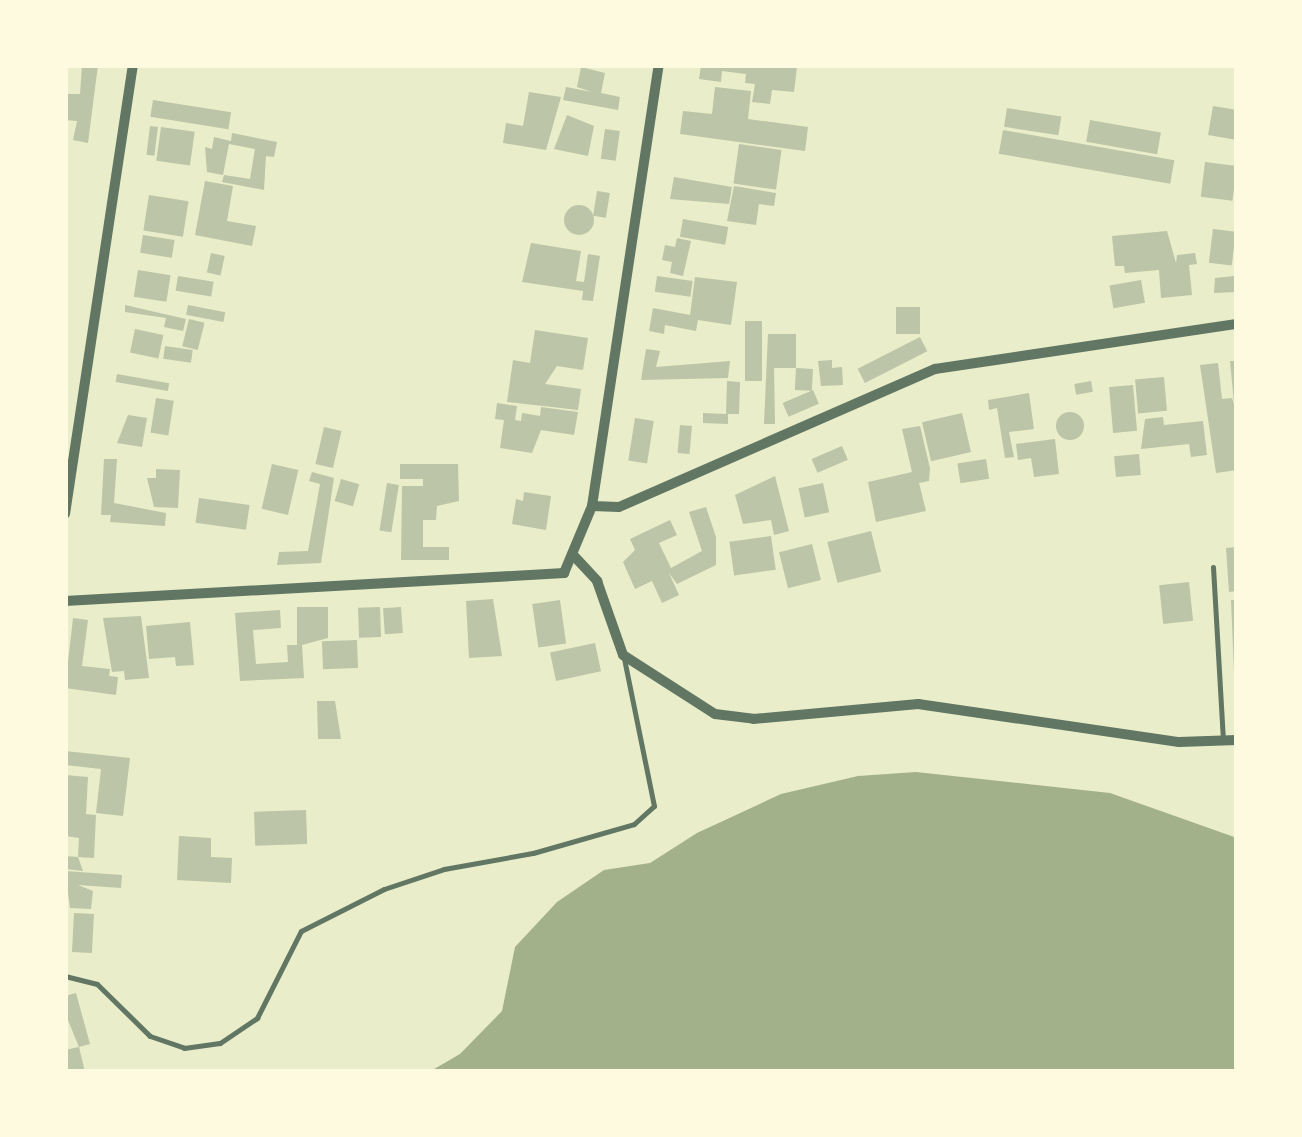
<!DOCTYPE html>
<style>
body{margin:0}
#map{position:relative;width:1302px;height:1137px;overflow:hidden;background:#e9edc9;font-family:"IBM Plex Sans",sans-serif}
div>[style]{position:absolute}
.water>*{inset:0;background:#a3b18a}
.building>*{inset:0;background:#bcc5a7;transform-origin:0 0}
.round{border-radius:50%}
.service>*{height:5px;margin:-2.5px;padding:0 2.5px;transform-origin:2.5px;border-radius:2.5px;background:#617663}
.minor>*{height:10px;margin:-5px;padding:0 5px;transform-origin:5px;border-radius:5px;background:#617663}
span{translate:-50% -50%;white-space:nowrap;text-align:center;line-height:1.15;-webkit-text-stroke:8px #fefae0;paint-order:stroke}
.frame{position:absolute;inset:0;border:68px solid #fefae0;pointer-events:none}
</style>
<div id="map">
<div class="water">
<i style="clip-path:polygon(916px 772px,1110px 793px,1237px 838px,1237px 1072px,429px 1072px,460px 1054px,502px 1011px,515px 947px,557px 902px,604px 870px,650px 863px,697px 833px,781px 794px,858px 776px)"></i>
</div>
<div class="building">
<i style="clip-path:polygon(82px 65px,98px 65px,88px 143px,73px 140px,77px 121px,65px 120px,65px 94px,80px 94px)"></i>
<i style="clip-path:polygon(701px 65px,797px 67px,794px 92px,772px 90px,770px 104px,752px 102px,755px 84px,745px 83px,746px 74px,722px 71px,721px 82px,699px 79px)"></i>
<i style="clip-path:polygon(581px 67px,605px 73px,601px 93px,620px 97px,618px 110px,563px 100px,566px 87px,592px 92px,577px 87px)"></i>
<i style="clip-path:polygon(715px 87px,751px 91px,748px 119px,808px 127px,805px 151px,680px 134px,683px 111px,712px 114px)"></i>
<i style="clip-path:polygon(529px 92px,561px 97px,546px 150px,503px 143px,506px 123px,523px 126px)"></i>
<i style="left:153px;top:100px;width:79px;height:17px;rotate:9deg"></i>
<i style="clip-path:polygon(1213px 106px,1237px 110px,1237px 140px,1208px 135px)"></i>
<i style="left:1007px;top:108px;width:55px;height:19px;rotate:9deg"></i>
<i style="clip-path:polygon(567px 115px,594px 126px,588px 156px,554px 149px)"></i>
<i style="left:1090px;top:120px;width:72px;height:22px;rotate:10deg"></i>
<i style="left:150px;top:126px;width:8px;height:29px;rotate:7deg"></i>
<i style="left:161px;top:127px;width:34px;height:34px;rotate:8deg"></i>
<i style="left:605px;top:129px;width:15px;height:30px;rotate:8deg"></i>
<i style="left:1003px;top:130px;width:174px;height:24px;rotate:10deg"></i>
<i style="clip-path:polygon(232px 133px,277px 142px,274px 157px,266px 156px,264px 190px,222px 182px,224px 175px,250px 179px,255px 149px,229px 144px,223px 175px,207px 172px,205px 147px,212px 149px,214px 137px,231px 141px)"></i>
<i style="left:739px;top:144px;width:43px;height:40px;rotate:8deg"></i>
<i style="left:1205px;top:162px;width:32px;height:35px;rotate:7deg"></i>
<i style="clip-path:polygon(674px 177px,732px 187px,729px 204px,670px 199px)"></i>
<i style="clip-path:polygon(205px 181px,233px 186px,227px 221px,256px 226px,252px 246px,195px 235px)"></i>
<i style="clip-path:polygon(734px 186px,776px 193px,774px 206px,759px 204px,756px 225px,727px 221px)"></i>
<i style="left:597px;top:191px;width:13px;height:25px;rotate:9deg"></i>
<i style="left:149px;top:195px;width:40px;height:36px;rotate:9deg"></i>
<i class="round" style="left:564px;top:205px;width:30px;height:30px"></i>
<i style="left:683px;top:219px;width:46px;height:18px;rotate:10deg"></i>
<i style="left:1213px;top:229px;width:23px;height:34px;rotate:7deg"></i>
<i style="clip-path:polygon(1167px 231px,1176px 263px,1177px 255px,1195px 253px,1197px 264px,1189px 265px,1192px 295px,1161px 298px,1159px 270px,1125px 273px,1124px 266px,1115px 266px,1112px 236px)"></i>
<i style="left:143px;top:235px;width:32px;height:18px;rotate:9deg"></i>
<i style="clip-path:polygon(677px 238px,691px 241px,683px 276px,670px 273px,672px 262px,662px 260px,665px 245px,675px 247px)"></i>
<i style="clip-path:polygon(531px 243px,581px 251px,576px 281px,584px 282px,588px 254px,600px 256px,593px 301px,582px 300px,583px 291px,522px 282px)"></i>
<i style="left:211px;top:253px;width:14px;height:20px;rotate:12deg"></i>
<i style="clip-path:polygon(1237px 268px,1237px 292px,1214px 293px,1215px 278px,1234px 276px)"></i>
<i style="left:138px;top:270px;width:33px;height:27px;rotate:9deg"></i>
<i style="left:178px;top:276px;width:36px;height:15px;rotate:9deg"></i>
<i style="left:657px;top:276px;width:36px;height:16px;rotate:8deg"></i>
<i style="clip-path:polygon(695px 277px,737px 282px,731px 325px,698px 320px,696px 331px,665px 325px,664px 334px,649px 331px,653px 308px,690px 315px)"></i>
<i style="left:1141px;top:280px;width:23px;height:32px;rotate:80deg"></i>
<i style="clip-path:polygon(125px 305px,186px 319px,183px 331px,164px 327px,166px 318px,125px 312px)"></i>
<i style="left:188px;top:305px;width:38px;height:10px;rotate:11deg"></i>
<i style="left:896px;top:307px;width:24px;height:27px"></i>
<i style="left:189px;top:319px;width:16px;height:28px;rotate:14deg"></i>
<i style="left:745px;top:321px;width:17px;height:60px"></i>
<i style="left:135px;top:329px;width:29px;height:24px;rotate:12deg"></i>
<i style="clip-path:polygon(535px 330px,588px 338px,583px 370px,557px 366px,545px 384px,581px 389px,578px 410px,507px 402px,513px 360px,530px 363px)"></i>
<i style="clip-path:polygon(768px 334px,796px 334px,796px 368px,774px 368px,775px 424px,764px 424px)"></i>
<i style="left:920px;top:337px;width:16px;height:70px;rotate:63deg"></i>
<i style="left:165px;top:346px;width:28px;height:13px;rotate:8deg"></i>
<i style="clip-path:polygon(646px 349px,660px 351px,656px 367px,730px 361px,728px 378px,641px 380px)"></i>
<i style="clip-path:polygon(832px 360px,832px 368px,842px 367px,843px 385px,821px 386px,818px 361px)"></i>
<i style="clip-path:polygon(1230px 361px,1237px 361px,1237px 403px,1234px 403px)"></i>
<i style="clip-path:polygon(1218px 363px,1222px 399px,1232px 398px,1237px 413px,1237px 470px,1216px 473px,1200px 365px)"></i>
<i style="left:796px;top:368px;width:17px;height:22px;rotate:3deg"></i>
<i style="left:117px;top:374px;width:53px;height:8px;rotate:10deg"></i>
<i style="left:1164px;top:377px;width:34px;height:29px;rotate:85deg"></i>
<i style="clip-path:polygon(727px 381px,740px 382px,739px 414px,728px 414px,728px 424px,703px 423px,703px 413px,726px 414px)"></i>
<i style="left:1091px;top:381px;width:11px;height:17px;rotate:80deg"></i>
<i style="left:1133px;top:385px;width:46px;height:24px;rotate:85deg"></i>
<i style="left:813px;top:390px;width:15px;height:33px;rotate:67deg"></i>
<i style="clip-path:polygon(1029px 393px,1034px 429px,1009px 432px,1014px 457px,1005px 458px,997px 408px,989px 410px,988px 400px)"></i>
<i style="left:156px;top:398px;width:18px;height:35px;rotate:9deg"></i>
<i style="clip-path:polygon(497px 403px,517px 406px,515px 420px,521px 421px,522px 413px,540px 416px,541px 407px,578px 412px,574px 435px,541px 430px,532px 453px,500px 448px,504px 420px,495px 419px)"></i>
<i class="round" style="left:1056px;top:412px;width:28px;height:28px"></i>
<i style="left:962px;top:413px;width:40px;height:41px;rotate:77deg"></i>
<i style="clip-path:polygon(128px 415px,147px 418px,142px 447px,117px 443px)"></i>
<i style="clip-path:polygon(1163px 417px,1164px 425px,1203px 421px,1207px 455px,1191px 457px,1189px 444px,1141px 449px,1145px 419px)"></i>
<i style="left:635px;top:418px;width:19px;height:43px;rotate:9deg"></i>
<i style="left:680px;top:425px;width:12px;height:28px;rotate:5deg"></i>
<i style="clip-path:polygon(920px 426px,930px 468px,929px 481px,919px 483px,926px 511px,876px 522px,868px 482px,912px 472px,902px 429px)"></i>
<i style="left:324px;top:427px;width:18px;height:38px;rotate:13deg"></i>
<i style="clip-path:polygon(1055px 439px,1059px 474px,1034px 477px,1031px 458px,1018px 460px,1016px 444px)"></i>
<i style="left:842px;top:446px;width:15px;height:33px;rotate:67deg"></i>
<i style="left:1139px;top:454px;width:21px;height:25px;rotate:85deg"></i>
<i style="clip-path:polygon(104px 459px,117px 459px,114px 503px,166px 513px,165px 526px,110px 522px,111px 515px,101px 515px)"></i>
<i style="left:986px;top:459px;width:20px;height:29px;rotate:81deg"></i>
<i style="left:272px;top:464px;width:27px;height:46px;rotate:13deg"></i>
<i style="clip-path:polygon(400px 464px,458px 464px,459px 501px,437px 506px,436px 520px,423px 520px,423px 547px,449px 547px,449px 560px,401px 560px,402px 486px,423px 486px,423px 479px,400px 479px)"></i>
<i style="clip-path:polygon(156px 469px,180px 470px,178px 508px,154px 507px,147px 478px,156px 478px)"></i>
<i style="clip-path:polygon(312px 472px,334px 478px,321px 563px,277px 565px,279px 552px,308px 551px,320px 484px,309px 481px)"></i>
<i style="clip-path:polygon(775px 476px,789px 531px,774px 535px,771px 520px,743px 524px,735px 495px)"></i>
<i style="left:341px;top:479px;width:19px;height:23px;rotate:16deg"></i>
<i style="left:387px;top:483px;width:12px;height:48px;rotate:9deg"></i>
<i style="left:823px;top:483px;width:30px;height:25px;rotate:78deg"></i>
<i style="clip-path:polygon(524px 492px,551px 496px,546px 530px,512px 524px,516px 499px,523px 501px)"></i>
<i style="left:199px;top:498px;width:51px;height:25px;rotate:8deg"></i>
<i style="clip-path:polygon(706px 507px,716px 537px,716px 565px,677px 584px,669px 573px,679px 595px,662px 603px,652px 581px,635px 589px,623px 562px,635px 550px,630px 539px,670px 520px,677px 535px,659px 543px,671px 568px,702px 551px,689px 512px)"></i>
<i style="left:871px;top:531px;width:42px;height:45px;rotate:76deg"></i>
<i style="left:771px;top:536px;width:34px;height:42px;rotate:82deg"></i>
<i style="left:812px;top:544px;width:37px;height:34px;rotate:76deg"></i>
<i style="clip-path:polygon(1237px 547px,1237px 591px,1229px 592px,1226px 548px)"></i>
<i style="left:1189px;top:582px;width:39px;height:30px;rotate:84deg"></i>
<i style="clip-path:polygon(493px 599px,502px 656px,469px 658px,466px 601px)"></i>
<i style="left:560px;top:600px;width:44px;height:28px;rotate:82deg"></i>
<i style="clip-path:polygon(1231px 600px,1237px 600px,1237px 671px,1234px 671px)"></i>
<i style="clip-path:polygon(297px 607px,328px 607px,328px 638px,302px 645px,304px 678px,240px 681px,235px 613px,280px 610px,281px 628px,253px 630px,256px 664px,288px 662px,287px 645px,297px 645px)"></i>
<i style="left:380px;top:607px;width:30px;height:22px;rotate:88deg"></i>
<i style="left:401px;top:607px;width:26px;height:18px;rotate:86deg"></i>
<i style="clip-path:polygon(141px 616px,149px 678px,125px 680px,124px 671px,112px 672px,103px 618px)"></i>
<i style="clip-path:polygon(73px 618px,88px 620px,82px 666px,110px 669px,109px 676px,118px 677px,116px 695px,65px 688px)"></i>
<i style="clip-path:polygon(190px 622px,194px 665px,176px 666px,175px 657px,149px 659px,146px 626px)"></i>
<i style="left:357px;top:640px;width:28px;height:35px;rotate:88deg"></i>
<i style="left:595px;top:643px;width:29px;height:46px;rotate:78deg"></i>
<i style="clip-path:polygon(317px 701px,335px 701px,341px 739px,318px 739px)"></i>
<i style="clip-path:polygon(65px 751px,130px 758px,123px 816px,96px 813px,101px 769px,65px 765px)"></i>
<i style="clip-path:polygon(65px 775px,88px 777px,86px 814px,96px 815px,94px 858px,78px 857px,83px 871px,65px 869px,65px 856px,78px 857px,79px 838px,65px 836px)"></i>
<i style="left:306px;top:810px;width:34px;height:52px;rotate:88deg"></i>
<i style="clip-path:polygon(179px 836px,211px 838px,211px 857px,232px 858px,231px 883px,177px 880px)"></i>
<i style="clip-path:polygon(65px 871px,122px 875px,121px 888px,78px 885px,93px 891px,91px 909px,70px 908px)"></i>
<i style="left:74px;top:913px;width:20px;height:39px;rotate:3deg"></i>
<i style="clip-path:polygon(76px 993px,90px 1044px,79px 1047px,65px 1013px,65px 996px)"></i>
<i style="clip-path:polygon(79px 1047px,85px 1072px,65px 1072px,65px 1050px)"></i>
</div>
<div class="service">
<i style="left:1213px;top:567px;width:172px;rotate:86.7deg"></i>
<i style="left:65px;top:976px;width:33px;rotate:14deg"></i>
<i style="left:97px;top:984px;width:74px;rotate:44.5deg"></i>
<i style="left:150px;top:1036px;width:36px;rotate:19deg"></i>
<i style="left:184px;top:1048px;width:36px;rotate:-8deg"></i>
<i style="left:220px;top:1043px;width:45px;rotate:-34deg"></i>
<i style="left:257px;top:1018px;width:97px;rotate:-63.2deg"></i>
<i style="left:301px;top:931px;width:93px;rotate:-26.8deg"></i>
<i style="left:384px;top:889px;width:63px;rotate:-18.4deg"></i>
<i style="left:444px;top:869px;width:90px;rotate:-10.2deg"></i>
<i style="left:533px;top:853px;width:105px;rotate:-16deg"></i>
<i style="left:634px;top:824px;width:27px;rotate:-42deg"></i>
<i style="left:654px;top:806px;width:151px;rotate:-101.5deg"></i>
</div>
<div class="minor">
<i style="left:592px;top:506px;width:27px;rotate:2deg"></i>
<i style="left:619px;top:507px;width:345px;rotate:-23.6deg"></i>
<i style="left:935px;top:369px;width:305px;rotate:-8.5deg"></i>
<i style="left:65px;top:514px;width:454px;rotate:-81.4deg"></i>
<i style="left:575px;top:557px;width:33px;rotate:47deg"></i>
<i style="left:597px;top:581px;width:78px;rotate:70.6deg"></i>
<i style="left:623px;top:655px;width:109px;rotate:32.7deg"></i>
<i style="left:715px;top:714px;width:38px;rotate:7deg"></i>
<i style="left:753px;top:719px;width:166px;rotate:-5.2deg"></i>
<i style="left:918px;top:704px;width:264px;rotate:8.3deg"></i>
<i style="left:1179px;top:742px;width:58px;rotate:-2deg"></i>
<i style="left:65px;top:601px;width:500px;rotate:-3.2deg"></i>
<i style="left:564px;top:573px;width:73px;rotate:-67.3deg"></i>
<i style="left:592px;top:506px;width:446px;rotate:-81.4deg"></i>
</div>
<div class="frame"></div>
</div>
